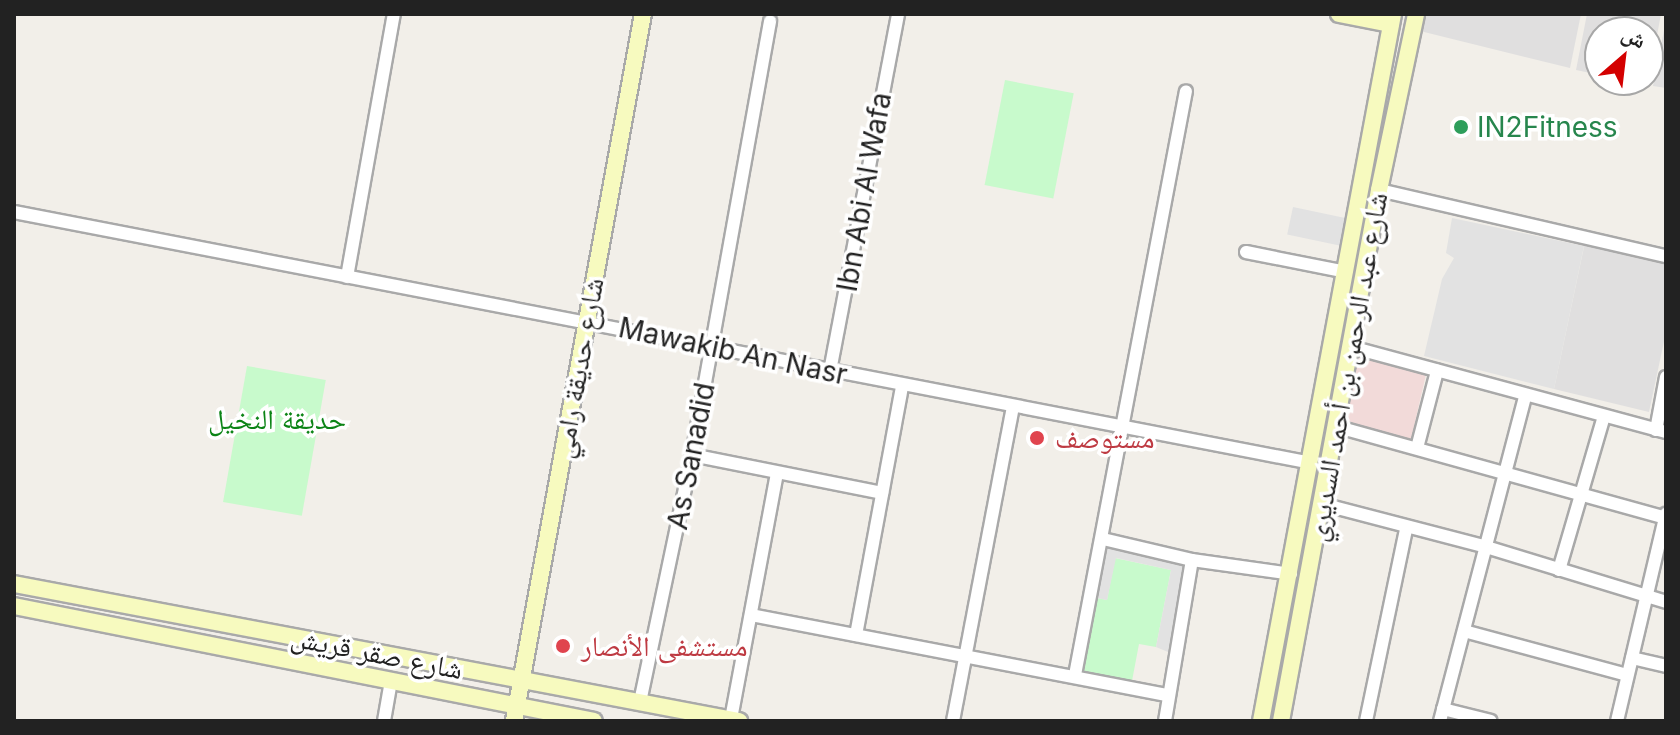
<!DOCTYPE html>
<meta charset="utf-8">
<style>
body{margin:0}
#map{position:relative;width:1680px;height:735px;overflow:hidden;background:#f2efe9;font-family:Inter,"Noto Naskh Arabic",sans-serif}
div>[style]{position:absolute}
.residential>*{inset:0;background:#e0dfdf}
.commercial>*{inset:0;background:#f2dad9;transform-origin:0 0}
.park>*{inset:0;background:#c8facc;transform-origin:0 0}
.parking>*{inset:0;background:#e2e2e2;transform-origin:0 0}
.roads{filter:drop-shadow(2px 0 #a9a9a9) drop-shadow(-2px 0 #a9a9a9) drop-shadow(0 2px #a9a9a9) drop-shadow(0 -2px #a9a9a9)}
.street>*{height:12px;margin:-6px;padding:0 6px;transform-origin:6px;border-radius:6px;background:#fff}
.secondary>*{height:16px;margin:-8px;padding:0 8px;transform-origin:8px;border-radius:8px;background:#f7fabf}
.dots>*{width:22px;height:22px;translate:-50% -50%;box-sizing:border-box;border:4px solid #fff;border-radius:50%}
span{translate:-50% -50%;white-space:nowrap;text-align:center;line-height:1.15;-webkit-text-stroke:7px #fff;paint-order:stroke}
.leisure-label{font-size:28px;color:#27864d}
.left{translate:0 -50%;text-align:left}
.street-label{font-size:28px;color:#222}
.park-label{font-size:28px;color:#0c8416}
.health-label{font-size:28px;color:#be3a42}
.frame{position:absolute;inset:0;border:16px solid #222;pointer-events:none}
.north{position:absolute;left:1584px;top:16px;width:80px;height:80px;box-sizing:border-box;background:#fff;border:2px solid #a7a7a7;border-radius:50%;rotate:28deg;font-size:22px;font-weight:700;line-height:32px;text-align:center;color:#222}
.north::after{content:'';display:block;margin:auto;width:28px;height:36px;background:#d40000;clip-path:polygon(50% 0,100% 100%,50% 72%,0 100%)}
</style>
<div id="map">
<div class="residential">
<i style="clip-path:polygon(1419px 14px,1581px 14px,1570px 68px,1416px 30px)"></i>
<i style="clip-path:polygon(1587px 14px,1661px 14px,1648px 84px,1625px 80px,1648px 80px,1648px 32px,1600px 32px,1600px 75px,1576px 70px)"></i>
<i style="clip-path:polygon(1666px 20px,1666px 88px,1653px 86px)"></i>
<i style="clip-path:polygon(1585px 242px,1666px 260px,1666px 332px,1649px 412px,1554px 389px)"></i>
</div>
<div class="commercial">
<i style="left:1354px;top:353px;width:75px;height:71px;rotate:13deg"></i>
</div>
<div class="park">
<i style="left:1005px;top:80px;width:70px;height:107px;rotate:11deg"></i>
<i style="left:247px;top:366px;width:80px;height:138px;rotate:10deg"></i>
<i style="clip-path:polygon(1115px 558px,1171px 570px,1156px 647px,1139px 644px,1132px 681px,1082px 671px,1097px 598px,1107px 600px)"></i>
</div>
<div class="parking">
<i style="left:1293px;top:207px;width:57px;height:28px;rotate:12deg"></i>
<i style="clip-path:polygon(1452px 218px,1584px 246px,1554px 389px,1424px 356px,1442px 279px,1454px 258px,1446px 253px)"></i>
<i style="clip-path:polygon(1107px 544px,1185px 562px,1168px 652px,1156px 647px,1171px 570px,1116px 558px,1107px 600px,1097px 598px)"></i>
</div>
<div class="roads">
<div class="street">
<i style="left:1379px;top:190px;width:294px;rotate:13deg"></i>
<i style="left:14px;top:212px;width:1321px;rotate:10.95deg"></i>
<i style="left:1246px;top:252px;width:102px;rotate:11.3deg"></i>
<i style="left:347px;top:277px;width:267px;rotate:-79.9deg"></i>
<i style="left:1351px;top:347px;width:326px;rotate:15.1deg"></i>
<i style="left:830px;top:371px;width:363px;rotate:-79.2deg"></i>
<i style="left:1338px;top:427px;width:340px;rotate:15.5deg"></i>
<i style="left:1656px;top:430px;width:54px;rotate:-79.3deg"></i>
<i style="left:1417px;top:448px;width:80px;rotate:-75.4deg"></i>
<i style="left:692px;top:455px;width:194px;rotate:11.3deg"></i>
<i style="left:1322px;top:504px;width:166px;rotate:14.6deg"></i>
<i style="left:1483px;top:546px;width:191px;rotate:17deg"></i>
<i style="left:1103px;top:539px;width:91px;rotate:13.3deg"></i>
<i style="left:1192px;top:560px;width:100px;rotate:8deg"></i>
<i style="left:1559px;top:570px;width:160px;rotate:-73.7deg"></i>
<i style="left:751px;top:615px;width:425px;rotate:10.9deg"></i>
<i style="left:1464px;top:631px;width:169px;rotate:15.1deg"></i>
<i style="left:856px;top:635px;width:253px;rotate:-79.5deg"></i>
<i style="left:1632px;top:658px;width:35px;rotate:13deg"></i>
<i style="left:1075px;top:675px;width:594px;rotate:-79.24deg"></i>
<i style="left:640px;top:702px;width:252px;rotate:-78.1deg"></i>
<i style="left:692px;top:455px;width:441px;rotate:-79.8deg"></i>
<i style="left:1443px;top:709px;width:49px;rotate:14deg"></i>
<i style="left:731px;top:719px;width:250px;rotate:-79.4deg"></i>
<i style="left:384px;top:721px;width:41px;rotate:-80.1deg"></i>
<i style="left:953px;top:721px;width:320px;rotate:-79.2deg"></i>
<i style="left:1165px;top:721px;width:163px;rotate:-80.5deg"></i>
<i style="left:1366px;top:721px;width:196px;rotate:-78.2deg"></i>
<i style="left:1440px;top:721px;width:336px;rotate:-75.3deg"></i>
<i style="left:1617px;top:721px;width:213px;rotate:-76.7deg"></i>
</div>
<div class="secondary">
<i style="left:1339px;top:14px;width:53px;rotate:10.9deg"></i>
<i style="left:14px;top:584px;width:738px;rotate:10.7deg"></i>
<i style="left:14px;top:606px;width:591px;rotate:11.21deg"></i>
<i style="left:514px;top:721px;width:719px;rotate:-79.66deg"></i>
<i style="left:1261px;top:721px;width:719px;rotate:-79.42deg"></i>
<i style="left:1281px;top:721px;width:540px;rotate:-79.54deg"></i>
<i style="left:1379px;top:190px;width:180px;rotate:-78.1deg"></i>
</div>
</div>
<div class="dots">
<i style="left:1461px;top:127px;background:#2e9e5b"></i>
<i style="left:1037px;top:438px;background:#e0444e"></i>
<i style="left:563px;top:646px;background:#e0444e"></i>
</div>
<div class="leisure-label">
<span class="left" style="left:1477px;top:127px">IN2Fitness</span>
</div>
<div class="street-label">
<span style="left:864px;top:192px;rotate:-80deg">Ibn Abi Al Wafa</span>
<span style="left:733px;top:351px;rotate:12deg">Mawakib An Nasr</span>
<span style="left:1347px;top:367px;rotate:-80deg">شارع عبد الرحمن بن أحمد السديري</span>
<span style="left:578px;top:368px;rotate:-80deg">شارع حديقة رامي</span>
<span style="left:691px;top:456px;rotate:-79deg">As Sanadid</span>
<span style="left:377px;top:653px;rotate:11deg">شارع صقر قريش</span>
</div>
<div class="park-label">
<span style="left:277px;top:419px">حديقة النخيل</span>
</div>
<div class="health-label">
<span class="left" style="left:1055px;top:438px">مستوصف</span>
<span class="left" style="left:581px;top:646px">مستشفى الأنصار</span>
</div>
<div class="frame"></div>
<div class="north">ش</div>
</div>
